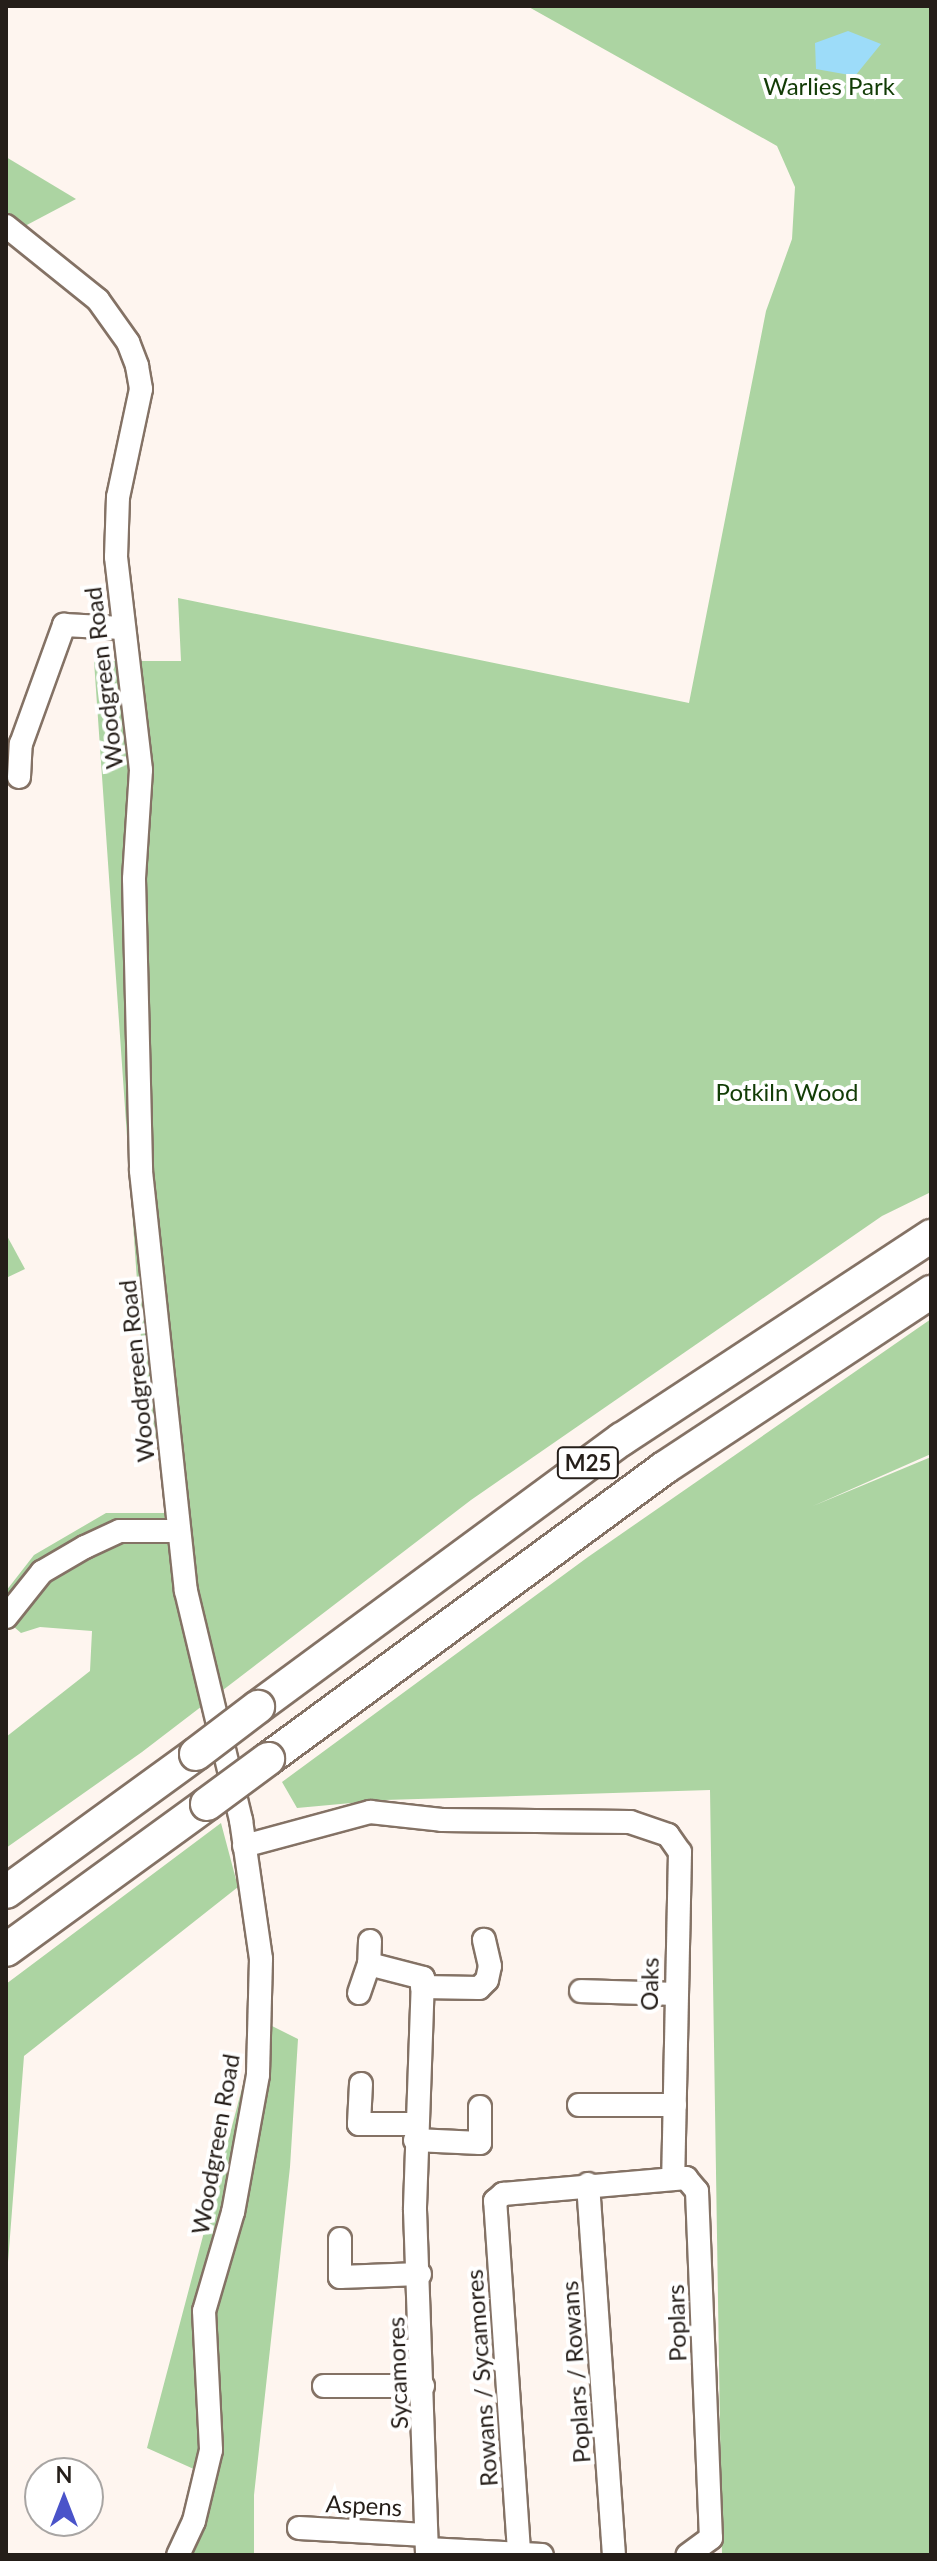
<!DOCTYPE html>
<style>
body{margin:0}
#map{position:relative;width:937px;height:2561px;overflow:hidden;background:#fef5ef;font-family:Lato,sans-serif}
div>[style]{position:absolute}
.green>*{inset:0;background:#acd4a2}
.water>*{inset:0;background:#9ddcf9}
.roads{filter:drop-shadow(2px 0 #847265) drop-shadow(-2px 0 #847265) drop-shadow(0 2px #847265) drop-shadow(0 -2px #847265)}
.minor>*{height:22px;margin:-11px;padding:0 11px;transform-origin:11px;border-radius:11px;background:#fff}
.highway>*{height:32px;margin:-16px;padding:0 16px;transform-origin:16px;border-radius:16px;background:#fff}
.bridges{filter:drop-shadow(2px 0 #847265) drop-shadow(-2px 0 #847265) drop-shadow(0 2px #847265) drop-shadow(0 -2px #847265)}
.highway-bridge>*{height:32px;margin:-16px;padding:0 16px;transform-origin:16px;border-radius:16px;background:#fff}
span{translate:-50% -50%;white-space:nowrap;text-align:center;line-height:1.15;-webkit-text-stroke:8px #fff;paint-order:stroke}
.shield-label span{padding:2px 6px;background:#fff;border:2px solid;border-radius:6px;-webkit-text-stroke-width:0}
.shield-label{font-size:22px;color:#251e19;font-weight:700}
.park-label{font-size:24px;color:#123c06}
.street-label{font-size:24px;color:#251e19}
.frame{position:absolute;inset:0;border:8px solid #251e19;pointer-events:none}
.north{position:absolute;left:24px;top:2457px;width:80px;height:80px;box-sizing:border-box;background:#fff;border:2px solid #a8a5a3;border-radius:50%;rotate:0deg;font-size:22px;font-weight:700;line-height:32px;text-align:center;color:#251e19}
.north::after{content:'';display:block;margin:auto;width:28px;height:36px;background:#4a53c9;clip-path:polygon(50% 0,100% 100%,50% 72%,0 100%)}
</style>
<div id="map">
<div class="green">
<i style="clip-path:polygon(527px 6px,931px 6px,931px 1192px,882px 1216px,471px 1500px,142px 1752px,6px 1848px,6px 1737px,90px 1671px,92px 1631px,40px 1627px,21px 1633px,6px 1620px,6px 1591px,34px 1555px,106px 1513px,168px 1513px,142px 1353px,94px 661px,181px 661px,178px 598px,689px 703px,766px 311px,792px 239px,795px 187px,777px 146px)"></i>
<i style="clip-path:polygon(6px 157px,76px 199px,6px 236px)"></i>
<i style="clip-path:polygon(6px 1234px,25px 1269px,6px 1278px)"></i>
<i style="clip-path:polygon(931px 1319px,931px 1454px,813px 1506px,931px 1457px,931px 2555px,722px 2555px,710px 1790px,384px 1800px,297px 1808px,282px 1782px,588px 1557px)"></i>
<i style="clip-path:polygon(221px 1823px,238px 1887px,24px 2056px,6px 2288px,6px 1984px)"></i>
<i style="clip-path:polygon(260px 2020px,298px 2039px,290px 2167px,254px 2495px,254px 2555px,184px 2555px,216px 2479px,147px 2448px)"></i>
</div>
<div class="water">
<i style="clip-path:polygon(848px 31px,881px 44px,855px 76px,816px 69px,815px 43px)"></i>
</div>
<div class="roads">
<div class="minor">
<i style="left:6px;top:226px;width:118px;rotate:38.8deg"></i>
<i style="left:98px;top:300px;width:52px;rotate:54.5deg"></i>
<i style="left:128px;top:342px;width:26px;rotate:69deg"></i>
<i style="left:137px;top:366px;width:23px;rotate:80deg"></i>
<i style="left:141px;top:389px;width:110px;rotate:102deg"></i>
<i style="left:118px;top:497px;width:60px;rotate:91.9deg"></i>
<i style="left:116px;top:557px;width:214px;rotate:83.3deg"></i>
<i style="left:141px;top:770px;width:109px;rotate:93.7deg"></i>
<i style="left:134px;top:879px;width:292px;rotate:88.6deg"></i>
<i style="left:141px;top:1171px;width:422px;rotate:83.9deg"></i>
<i style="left:186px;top:1591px;width:236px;rotate:76.5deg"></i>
<i style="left:241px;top:1820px;width:140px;rotate:81.8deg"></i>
<i style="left:261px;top:1959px;width:116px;rotate:91.5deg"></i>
<i style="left:258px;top:2075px;width:139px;rotate:100.3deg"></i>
<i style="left:233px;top:2212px;width:103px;rotate:106.3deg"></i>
<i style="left:204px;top:2311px;width:139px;rotate:87.1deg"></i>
<i style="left:211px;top:2450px;width:73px;rotate:103.5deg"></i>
<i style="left:194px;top:2521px;width:38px;rotate:115deg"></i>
<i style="left:19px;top:777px;width:33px;rotate:-87deg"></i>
<i style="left:21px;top:744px;width:127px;rotate:-70.1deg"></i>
<i style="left:64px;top:625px;width:58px;rotate:3deg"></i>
<i style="left:6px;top:1617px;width:58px;rotate:-51.3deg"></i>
<i style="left:42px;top:1572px;width:50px;rotate:-30.2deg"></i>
<i style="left:85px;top:1547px;width:38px;rotate:-25deg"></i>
<i style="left:120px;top:1531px;width:58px"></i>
<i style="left:244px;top:1846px;width:131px;rotate:-15.1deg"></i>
<i style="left:370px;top:1812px;width:72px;rotate:6.3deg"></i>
<i style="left:442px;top:1820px;width:188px;rotate:0.6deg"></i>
<i style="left:630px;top:1822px;width:40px;rotate:18.9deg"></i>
<i style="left:668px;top:1835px;width:21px;rotate:55deg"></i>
<i style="left:680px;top:1852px;width:326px;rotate:91.2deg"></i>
<i style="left:370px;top:1941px;width:23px;rotate:92deg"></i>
<i style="left:369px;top:1964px;width:56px;rotate:14.5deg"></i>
<i style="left:423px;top:1978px;width:232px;rotate:92deg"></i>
<i style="left:415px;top:2210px;width:345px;rotate:88deg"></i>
<i style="left:422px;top:1987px;width:57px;rotate:1deg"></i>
<i style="left:479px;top:1988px;width:11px;rotate:-45deg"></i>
<i style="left:487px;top:1980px;width:14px;rotate:-78deg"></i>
<i style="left:490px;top:1966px;width:27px;rotate:-103deg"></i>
<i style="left:581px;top:1991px;width:94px;rotate:1.8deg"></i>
<i style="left:359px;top:1993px;width:31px;rotate:-71deg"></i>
<i style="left:361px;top:2084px;width:40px;rotate:92.9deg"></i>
<i style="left:359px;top:2124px;width:58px"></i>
<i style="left:579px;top:2105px;width:96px"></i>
<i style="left:415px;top:2140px;width:65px;rotate:2.6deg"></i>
<i style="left:480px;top:2143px;width:36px;rotate:-90deg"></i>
<i style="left:588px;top:2184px;width:372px;rotate:86deg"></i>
<i style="left:340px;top:2239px;width:38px;rotate:90deg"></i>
<i style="left:340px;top:2277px;width:80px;rotate:-2.1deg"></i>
<i style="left:324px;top:2386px;width:99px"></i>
<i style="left:299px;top:2528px;width:127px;rotate:3.2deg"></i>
<i style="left:427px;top:2549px;width:115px;rotate:3deg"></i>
<i style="left:519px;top:2551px;width:351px;rotate:-93.9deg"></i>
<i style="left:495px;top:2201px;width:11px;rotate:-41deg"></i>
<i style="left:503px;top:2194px;width:184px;rotate:-5deg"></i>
<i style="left:686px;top:2178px;width:17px;rotate:50deg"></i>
<i style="left:697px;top:2191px;width:347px;rotate:87.7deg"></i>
<i style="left:711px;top:2538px;width:29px;rotate:144deg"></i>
</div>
<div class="highway">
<i style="left:258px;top:1707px;width:452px;rotate:-36.4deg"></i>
<i style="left:622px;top:1439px;width:370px;rotate:-33.3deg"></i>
<i style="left:268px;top:1759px;width:491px;rotate:-36.3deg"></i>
<i style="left:664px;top:1468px;width:320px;rotate:-33.4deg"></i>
<i style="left:6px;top:1892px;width:235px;rotate:-36deg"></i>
<i style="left:6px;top:1950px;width:248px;rotate:-36deg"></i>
</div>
</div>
<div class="bridges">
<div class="highway-bridge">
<i style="left:196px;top:1754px;width:78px;rotate:-37.2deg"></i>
<i style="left:207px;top:1804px;width:76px;rotate:-36.4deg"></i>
</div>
</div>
<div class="shield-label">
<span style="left:588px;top:1463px">M25</span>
</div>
<div class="park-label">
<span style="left:829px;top:86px">Warlies Park</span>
<span style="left:787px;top:1092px">Potkiln Wood</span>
</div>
<div class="street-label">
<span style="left:103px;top:678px;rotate:-97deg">Woodgreen Road</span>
<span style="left:136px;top:1371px;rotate:-96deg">Woodgreen Road</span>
<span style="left:649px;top:1984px;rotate:-89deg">Oaks</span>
<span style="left:215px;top:2144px;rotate:-80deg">Woodgreen Road</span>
<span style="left:676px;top:2323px;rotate:-92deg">Poplars</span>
<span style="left:575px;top:2372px;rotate:-94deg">Poplars / Rowans</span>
<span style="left:397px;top:2373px;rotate:-92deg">Sycamores</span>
<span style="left:481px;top:2378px;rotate:-94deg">Rowans / Sycamores</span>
<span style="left:364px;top:2505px;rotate:3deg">Aspens</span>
</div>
<div class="frame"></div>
<div class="north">N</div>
</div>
